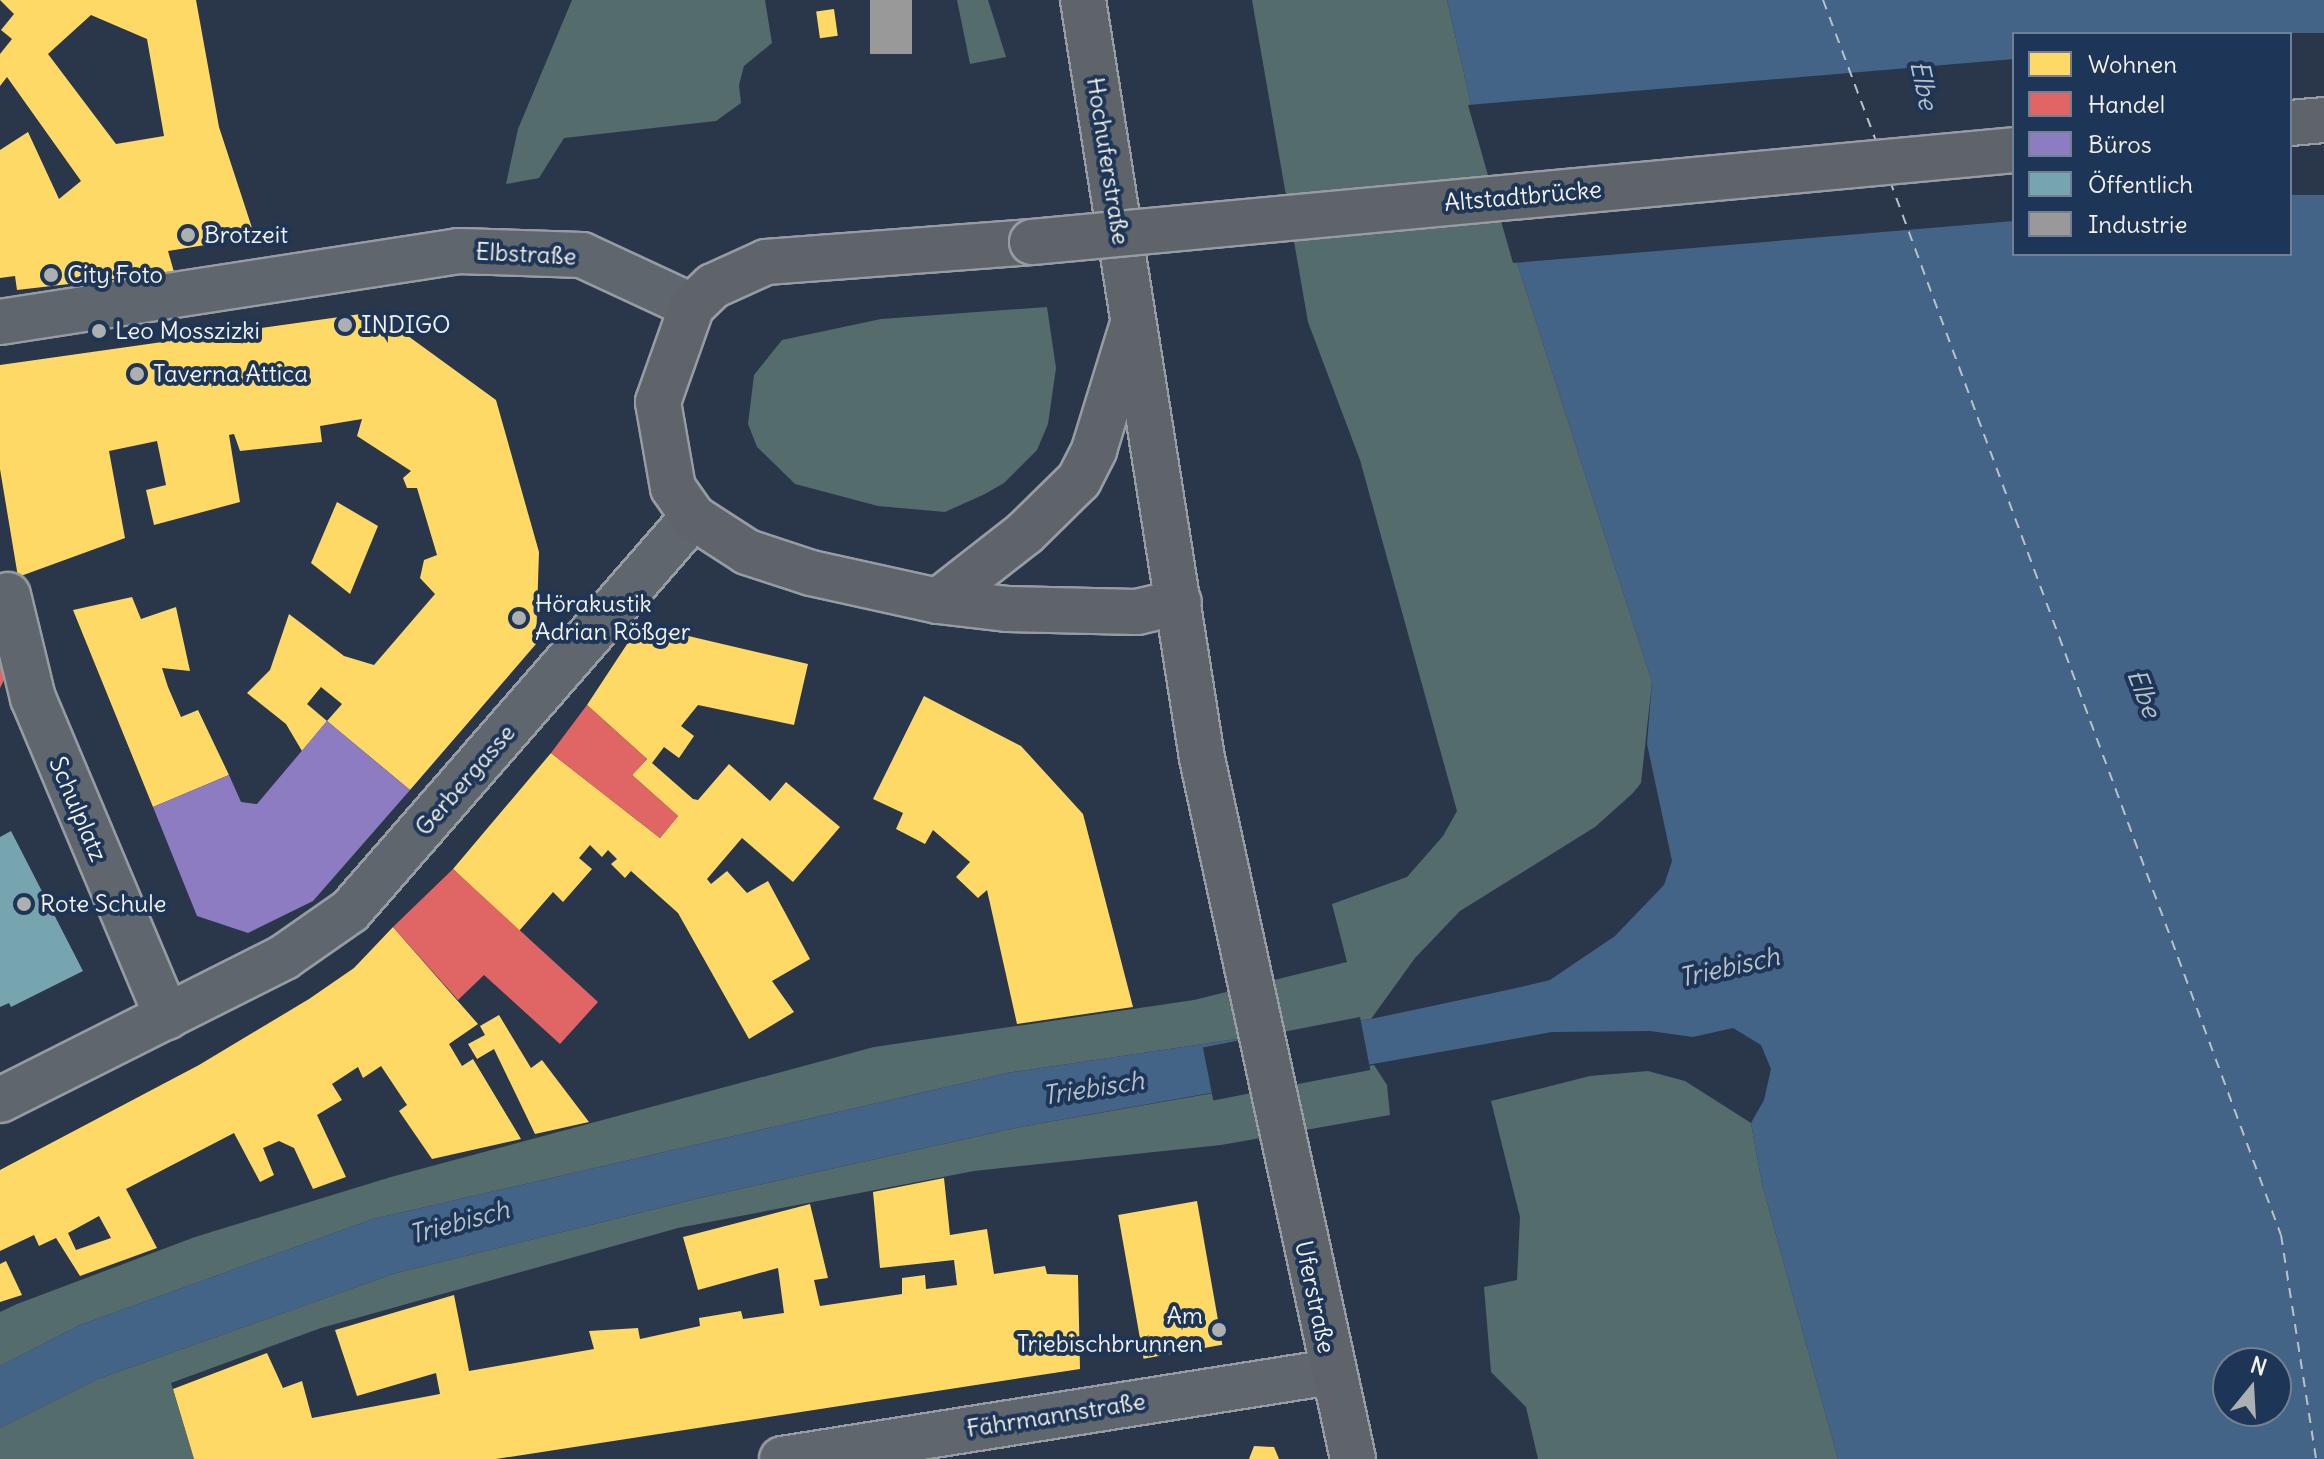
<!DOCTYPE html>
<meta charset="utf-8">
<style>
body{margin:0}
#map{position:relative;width:2324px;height:1459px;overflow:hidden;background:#2a374a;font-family:Delius,sans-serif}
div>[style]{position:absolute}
.green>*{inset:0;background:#546c6c}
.water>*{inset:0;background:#436486}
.pier>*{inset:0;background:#2a374a;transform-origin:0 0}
.homes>*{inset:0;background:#ffd966;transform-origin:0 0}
.shops>*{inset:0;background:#e06666}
.offices>*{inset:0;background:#8e7cc3}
.public>*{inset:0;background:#76a5af}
.industry>*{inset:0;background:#999;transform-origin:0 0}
.ferry>*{height:2px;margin-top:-1px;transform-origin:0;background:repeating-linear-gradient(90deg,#b7c1c8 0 10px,transparent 0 18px)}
.roads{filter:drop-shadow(2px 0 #979ca3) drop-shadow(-2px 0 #979ca3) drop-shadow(0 2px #979ca3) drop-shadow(0 -2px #979ca3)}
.minor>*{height:44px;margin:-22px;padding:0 22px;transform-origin:22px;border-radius:22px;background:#60666e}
.major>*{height:44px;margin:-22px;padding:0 22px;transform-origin:22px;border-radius:22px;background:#5e6469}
.bridges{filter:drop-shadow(2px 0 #979ca3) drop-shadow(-2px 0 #979ca3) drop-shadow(0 2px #979ca3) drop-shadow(0 -2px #979ca3)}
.major-bridge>*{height:44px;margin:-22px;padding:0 22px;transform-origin:22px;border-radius:22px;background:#5e6469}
.dots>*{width:22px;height:22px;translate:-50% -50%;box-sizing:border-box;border:4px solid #1d3557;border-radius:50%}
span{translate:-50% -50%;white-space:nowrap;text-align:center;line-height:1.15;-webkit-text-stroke:8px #1d3557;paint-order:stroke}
.street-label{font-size:24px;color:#f4f1e8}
.poi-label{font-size:24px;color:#f4f1e8}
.left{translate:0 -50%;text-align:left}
.right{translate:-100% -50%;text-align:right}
.water-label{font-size:26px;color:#b7c1c8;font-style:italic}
.legend{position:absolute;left:2012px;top:32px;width:280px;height:224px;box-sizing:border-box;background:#1d3557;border:2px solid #738091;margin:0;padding:10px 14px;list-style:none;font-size:24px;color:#f4f1e8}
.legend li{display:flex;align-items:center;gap:16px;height:40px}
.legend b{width:40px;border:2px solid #738091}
.north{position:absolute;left:2212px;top:1347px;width:80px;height:80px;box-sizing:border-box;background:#1d3557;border:2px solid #738091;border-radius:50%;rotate:18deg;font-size:22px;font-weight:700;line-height:32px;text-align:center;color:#f4f1e8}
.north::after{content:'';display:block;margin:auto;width:28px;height:36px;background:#adb0b1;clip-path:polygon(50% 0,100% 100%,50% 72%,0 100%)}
</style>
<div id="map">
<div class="green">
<i style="clip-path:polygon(572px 0,765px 0,772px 43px,744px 66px,739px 85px,741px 103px,716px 121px,564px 138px,539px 178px,506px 184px,518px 129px)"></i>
<i style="clip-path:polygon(957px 0,988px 0,1006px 57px,970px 64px)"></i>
<i style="clip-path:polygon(1252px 0,1447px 0,1484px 160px,1652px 682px,1641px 783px,1633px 793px,1595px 827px,1460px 911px,1415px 958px,1371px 1019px,1007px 1073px,373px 1219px,80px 1325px,0 1366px,0 1312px,17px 1304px,195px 1237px,391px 1177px,874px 1047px,1194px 1000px,1347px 962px,1332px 904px,1407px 877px,1443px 836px,1457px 811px,1360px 460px,1308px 322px)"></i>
<i style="clip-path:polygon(1047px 307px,1056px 368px,1048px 424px,1037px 450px,1004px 483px,985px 494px,945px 512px,878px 506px,795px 484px,757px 447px,748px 424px,754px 375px,782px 340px,881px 319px)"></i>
<i style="clip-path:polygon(1374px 1065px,1387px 1085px,1390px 1115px,1221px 1145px,974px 1171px,678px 1228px,321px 1328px,171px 1383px,194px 1459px,0 1459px,0 1428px,98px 1379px,393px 1274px,704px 1197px,1020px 1127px)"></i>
<i style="clip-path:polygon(1648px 1071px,1685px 1081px,1751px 1123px,1762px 1184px,1838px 1459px,1538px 1459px,1526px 1407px,1491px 1372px,1484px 1287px,1517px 1280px,1520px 1217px,1491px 1101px,1590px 1076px)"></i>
</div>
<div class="water">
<i style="clip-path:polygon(evenodd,1447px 0,2324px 0,2324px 1459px,1838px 1459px,1762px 1184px,1751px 1123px,1764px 1100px,1771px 1069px,1761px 1045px,1733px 1028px,1693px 1037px,1650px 1031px,1552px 1032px,1020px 1127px,704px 1197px,393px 1274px,98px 1379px,0 1428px,0 1366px,80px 1325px,373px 1219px,1007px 1073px,1371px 1019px,1512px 989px,1550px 980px,1615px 936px,1664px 885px,1672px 861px,1647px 744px,1652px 682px,1484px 160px,1447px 0,2014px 34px,2290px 34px,2290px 254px,2014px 254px,2014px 34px,1447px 0,2228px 1363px,2276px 1363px,2276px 1411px,2228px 1411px,2228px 1363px)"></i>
</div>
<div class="pier">
<i style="left:2324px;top:33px;width:162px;height:34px;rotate:90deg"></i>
<i style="clip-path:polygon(2014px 59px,2014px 221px,1717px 246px,1513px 263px,1468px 105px)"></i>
<i style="left:1360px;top:1017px;width:54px;height:160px;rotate:79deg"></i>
</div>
<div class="homes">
<i style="clip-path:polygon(evenodd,0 0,196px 0,219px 127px,255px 237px,168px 251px,174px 272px,17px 290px,15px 276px,0 278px,0 150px,28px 132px,59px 199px,81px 181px,7px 77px,0 86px,0 54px,12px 39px,1px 30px,14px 14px,0 0,91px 15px,147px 39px,164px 136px,116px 144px,48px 54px,91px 15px)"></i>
<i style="left:834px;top:9px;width:27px;height:18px;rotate:82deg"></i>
<i style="clip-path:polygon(evenodd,375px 312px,496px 400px,539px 552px,536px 644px,410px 790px,327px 721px,302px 751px,286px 724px,247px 693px,270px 670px,289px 614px,344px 656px,374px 665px,435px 594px,420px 578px,424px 560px,437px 555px,417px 488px,407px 488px,403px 478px,411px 471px,357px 436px,362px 419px,320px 426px,322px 442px,240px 451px,234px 434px,229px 435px,240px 502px,154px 525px,146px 490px,166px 485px,157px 441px,109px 451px,125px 538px,18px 577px,0 469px,0 365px,375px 312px,321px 687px,342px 704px,327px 721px,307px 704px,321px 687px)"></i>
<i style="clip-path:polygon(337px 502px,378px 526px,350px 594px,311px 563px)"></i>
<i style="clip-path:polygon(132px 597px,141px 619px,176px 607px,190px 671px,162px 668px,168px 687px,181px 717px,198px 710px,229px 775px,153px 807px,73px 610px)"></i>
<i style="clip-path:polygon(650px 627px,808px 664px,794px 725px,698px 705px,681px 726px,694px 736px,679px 758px,664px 747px,652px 763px,693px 799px,698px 800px,729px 764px,770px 801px,786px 782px,840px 827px,793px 882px,742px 838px,707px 879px,711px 884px,727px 871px,747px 893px,768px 881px,810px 959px,772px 981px,794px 1012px,749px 1039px,678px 913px,631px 871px,625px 878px,611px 864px,617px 859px,608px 850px,602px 857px,590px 845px,579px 858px,592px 869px,563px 902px,553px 892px,519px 931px,453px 869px,551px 753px,660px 838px,678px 816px,632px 775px,647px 759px,587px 705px,635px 632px)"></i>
<i style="clip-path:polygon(924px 696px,1021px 746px,1083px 814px,1133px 1007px,1017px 1024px,987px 890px,978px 898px,956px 877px,970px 862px,933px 830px,925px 844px,896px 829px,903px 813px,873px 799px)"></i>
<i style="clip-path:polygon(evenodd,393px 927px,478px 1024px,449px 1044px,462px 1066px,473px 1059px,521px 1139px,432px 1159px,399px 1111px,407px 1105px,381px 1066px,363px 1078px,358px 1067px,332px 1084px,342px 1100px,317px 1115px,346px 1177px,313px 1189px,294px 1148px,279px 1141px,263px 1148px,274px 1175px,260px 1182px,234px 1133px,126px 1189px,157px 1248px,80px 1276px,56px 1238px,39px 1246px,34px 1235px,0 1251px,0 1170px,199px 1065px,309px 999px,354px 968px,393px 927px,99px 1216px,111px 1238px,76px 1250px,68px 1233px,99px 1216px)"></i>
<i style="clip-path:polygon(499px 1015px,531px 1068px,542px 1060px,589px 1122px,535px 1134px,494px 1049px,477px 1059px,468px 1044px,485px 1035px,480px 1026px)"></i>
<i style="clip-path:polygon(944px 1178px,950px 1235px,987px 1229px,994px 1274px,1045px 1266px,1047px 1274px,1078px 1275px,1080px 1369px,496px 1459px,194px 1459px,173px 1389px,267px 1353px,283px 1388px,302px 1381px,312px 1418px,440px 1394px,436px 1373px,357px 1396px,335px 1330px,454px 1295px,469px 1371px,594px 1349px,589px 1331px,638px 1328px,640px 1339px,700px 1326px,699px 1318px,741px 1311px,743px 1319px,784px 1313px,778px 1268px,698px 1290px,683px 1237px,810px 1204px,828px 1278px,814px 1280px,820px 1306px,902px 1294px,902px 1278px,925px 1275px,926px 1289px,957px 1285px,954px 1260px,880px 1268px,873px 1192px)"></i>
<i style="left:1197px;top:1201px;width:146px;height:80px;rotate:80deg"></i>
<i style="clip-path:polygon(6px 1261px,22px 1295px,0 1302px,0 1264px)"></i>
<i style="clip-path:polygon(1254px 1446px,1274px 1447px,1279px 1459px,1249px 1459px)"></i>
</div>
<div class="shops">
<i style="clip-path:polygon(0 661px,5px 678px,0 688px)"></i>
<i style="clip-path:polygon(587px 705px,647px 759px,632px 775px,678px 816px,660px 838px,551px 753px)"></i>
<i style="clip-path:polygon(453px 869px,598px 1002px,560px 1044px,484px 975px,458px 1000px,393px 927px)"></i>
</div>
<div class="offices">
<i style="clip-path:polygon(327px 721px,410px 790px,313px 901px,248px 933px,197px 916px,153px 807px,229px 775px,241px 802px,257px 804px)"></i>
</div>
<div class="public">
<i style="clip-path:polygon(11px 831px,83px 971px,11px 1007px,9px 1003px,0 1007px,0 837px)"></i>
</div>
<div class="industry">
<i style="left:870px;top:0;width:42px;height:54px"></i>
</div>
<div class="ferry">
<i style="left:1823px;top:0;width:151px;rotate:69.4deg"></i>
<i style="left:1890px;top:181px;width:1124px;rotate:69.65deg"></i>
<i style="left:2281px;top:1235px;width:227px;rotate:81.1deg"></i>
</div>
<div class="roads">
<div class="minor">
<i style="left:0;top:322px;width:463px;rotate:-8.8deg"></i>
<i style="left:458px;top:251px;width:124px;rotate:1.8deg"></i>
<i style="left:582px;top:255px;width:121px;rotate:24.9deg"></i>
<i style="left:8px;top:595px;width:106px;rotate:76.4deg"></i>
<i style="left:33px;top:698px;width:346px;rotate:67.2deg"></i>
<i style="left:0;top:1100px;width:318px;rotate:-26.7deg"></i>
<i style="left:284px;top:957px;width:80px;rotate:-34.9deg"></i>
<i style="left:350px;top:911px;width:522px;rotate:-48.96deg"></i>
<i style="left:782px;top:1459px;width:556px;rotate:-9deg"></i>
</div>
<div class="major">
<i style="left:1083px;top:0;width:767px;rotate:81.08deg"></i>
<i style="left:1202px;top:758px;width:717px;rotate:77.84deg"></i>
<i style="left:2290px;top:123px;width:34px;rotate:-5deg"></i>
<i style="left:1032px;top:242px;width:267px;rotate:175.7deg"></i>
<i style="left:766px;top:262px;width:58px;rotate:155.6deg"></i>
<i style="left:713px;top:286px;width:29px;rotate:136deg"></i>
<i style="left:692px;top:306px;width:102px;rotate:109.5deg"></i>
<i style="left:658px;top:402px;width:87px;rotate:80.1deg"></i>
<i style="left:673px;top:488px;width:35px;rotate:55deg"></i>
<i style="left:693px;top:517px;width:64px;rotate:32.9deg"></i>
<i style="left:747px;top:552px;width:67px;rotate:18.2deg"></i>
<i style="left:811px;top:573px;width:130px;rotate:12.4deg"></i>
<i style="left:938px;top:601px;width:69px;rotate:6.6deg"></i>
<i style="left:1007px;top:609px;width:130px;rotate:1.3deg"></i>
<i style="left:1137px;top:612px;width:43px;rotate:-13.4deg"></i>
<i style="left:938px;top:601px;width:110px;rotate:-38deg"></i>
<i style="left:1025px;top:533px;width:76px;rotate:-44.5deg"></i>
<i style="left:1079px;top:480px;width:34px;rotate:-63deg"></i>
<i style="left:1094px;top:450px;width:133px;rotate:-72.9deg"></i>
</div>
</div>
<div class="bridges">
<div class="major-bridge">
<i style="left:1032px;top:242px;width:986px;rotate:-5.35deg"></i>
</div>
</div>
<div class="dots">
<i style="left:188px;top:235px;background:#adb0b1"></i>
<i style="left:51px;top:275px;background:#adb0b1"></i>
<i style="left:345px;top:325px;background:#adb0b1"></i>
<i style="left:99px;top:331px;background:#adb0b1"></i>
<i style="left:137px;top:374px;background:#adb0b1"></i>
<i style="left:519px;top:618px;background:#adb0b1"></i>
<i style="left:24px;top:904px;background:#adb0b1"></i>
<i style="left:1219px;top:1330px;background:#adb0b1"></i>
</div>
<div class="street-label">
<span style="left:1108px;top:161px;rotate:81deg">Hochuferstraße</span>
<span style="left:1523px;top:196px;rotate:-5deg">Altstadtbrücke</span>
<span style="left:526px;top:254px;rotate:3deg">Elbstraße</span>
<span style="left:465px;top:780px;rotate:-49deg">Gerbergasse</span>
<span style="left:78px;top:809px;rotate:67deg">Schulplatz</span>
<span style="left:1315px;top:1297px;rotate:78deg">Uferstraße</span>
<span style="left:1056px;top:1415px;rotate:-9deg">Fährmannstraße</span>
</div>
<div class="poi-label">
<span class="left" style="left:204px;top:235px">Brotzeit</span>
<span class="left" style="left:67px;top:275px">City Foto</span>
<span class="left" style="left:361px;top:325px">INDIGO</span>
<span class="left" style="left:115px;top:331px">Leo Mosszizki</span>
<span class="left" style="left:153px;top:374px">Taverna Attica</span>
<span class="left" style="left:535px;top:618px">Hörakustik<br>Adrian Rößger</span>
<span class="left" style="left:40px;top:904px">Rote Schule</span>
<span class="right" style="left:1203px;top:1330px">Am<br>Triebischbrunnen</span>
</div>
<div class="water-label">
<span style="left:1924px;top:85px;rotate:78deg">Elbe</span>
<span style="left:2144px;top:693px;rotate:69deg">Elbe</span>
<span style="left:1729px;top:967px;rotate:-13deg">Triebisch</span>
<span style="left:1093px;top:1088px;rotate:-9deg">Triebisch</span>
<span style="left:459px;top:1222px;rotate:-15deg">Triebisch</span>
</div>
<ul class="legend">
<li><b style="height:22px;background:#ffd966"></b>Wohnen</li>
<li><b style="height:22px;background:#e06666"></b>Handel</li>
<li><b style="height:22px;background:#8e7cc3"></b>Büros</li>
<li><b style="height:22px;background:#76a5af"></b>Öffentlich</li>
<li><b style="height:22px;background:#999"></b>Industrie</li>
</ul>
<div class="north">N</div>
</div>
